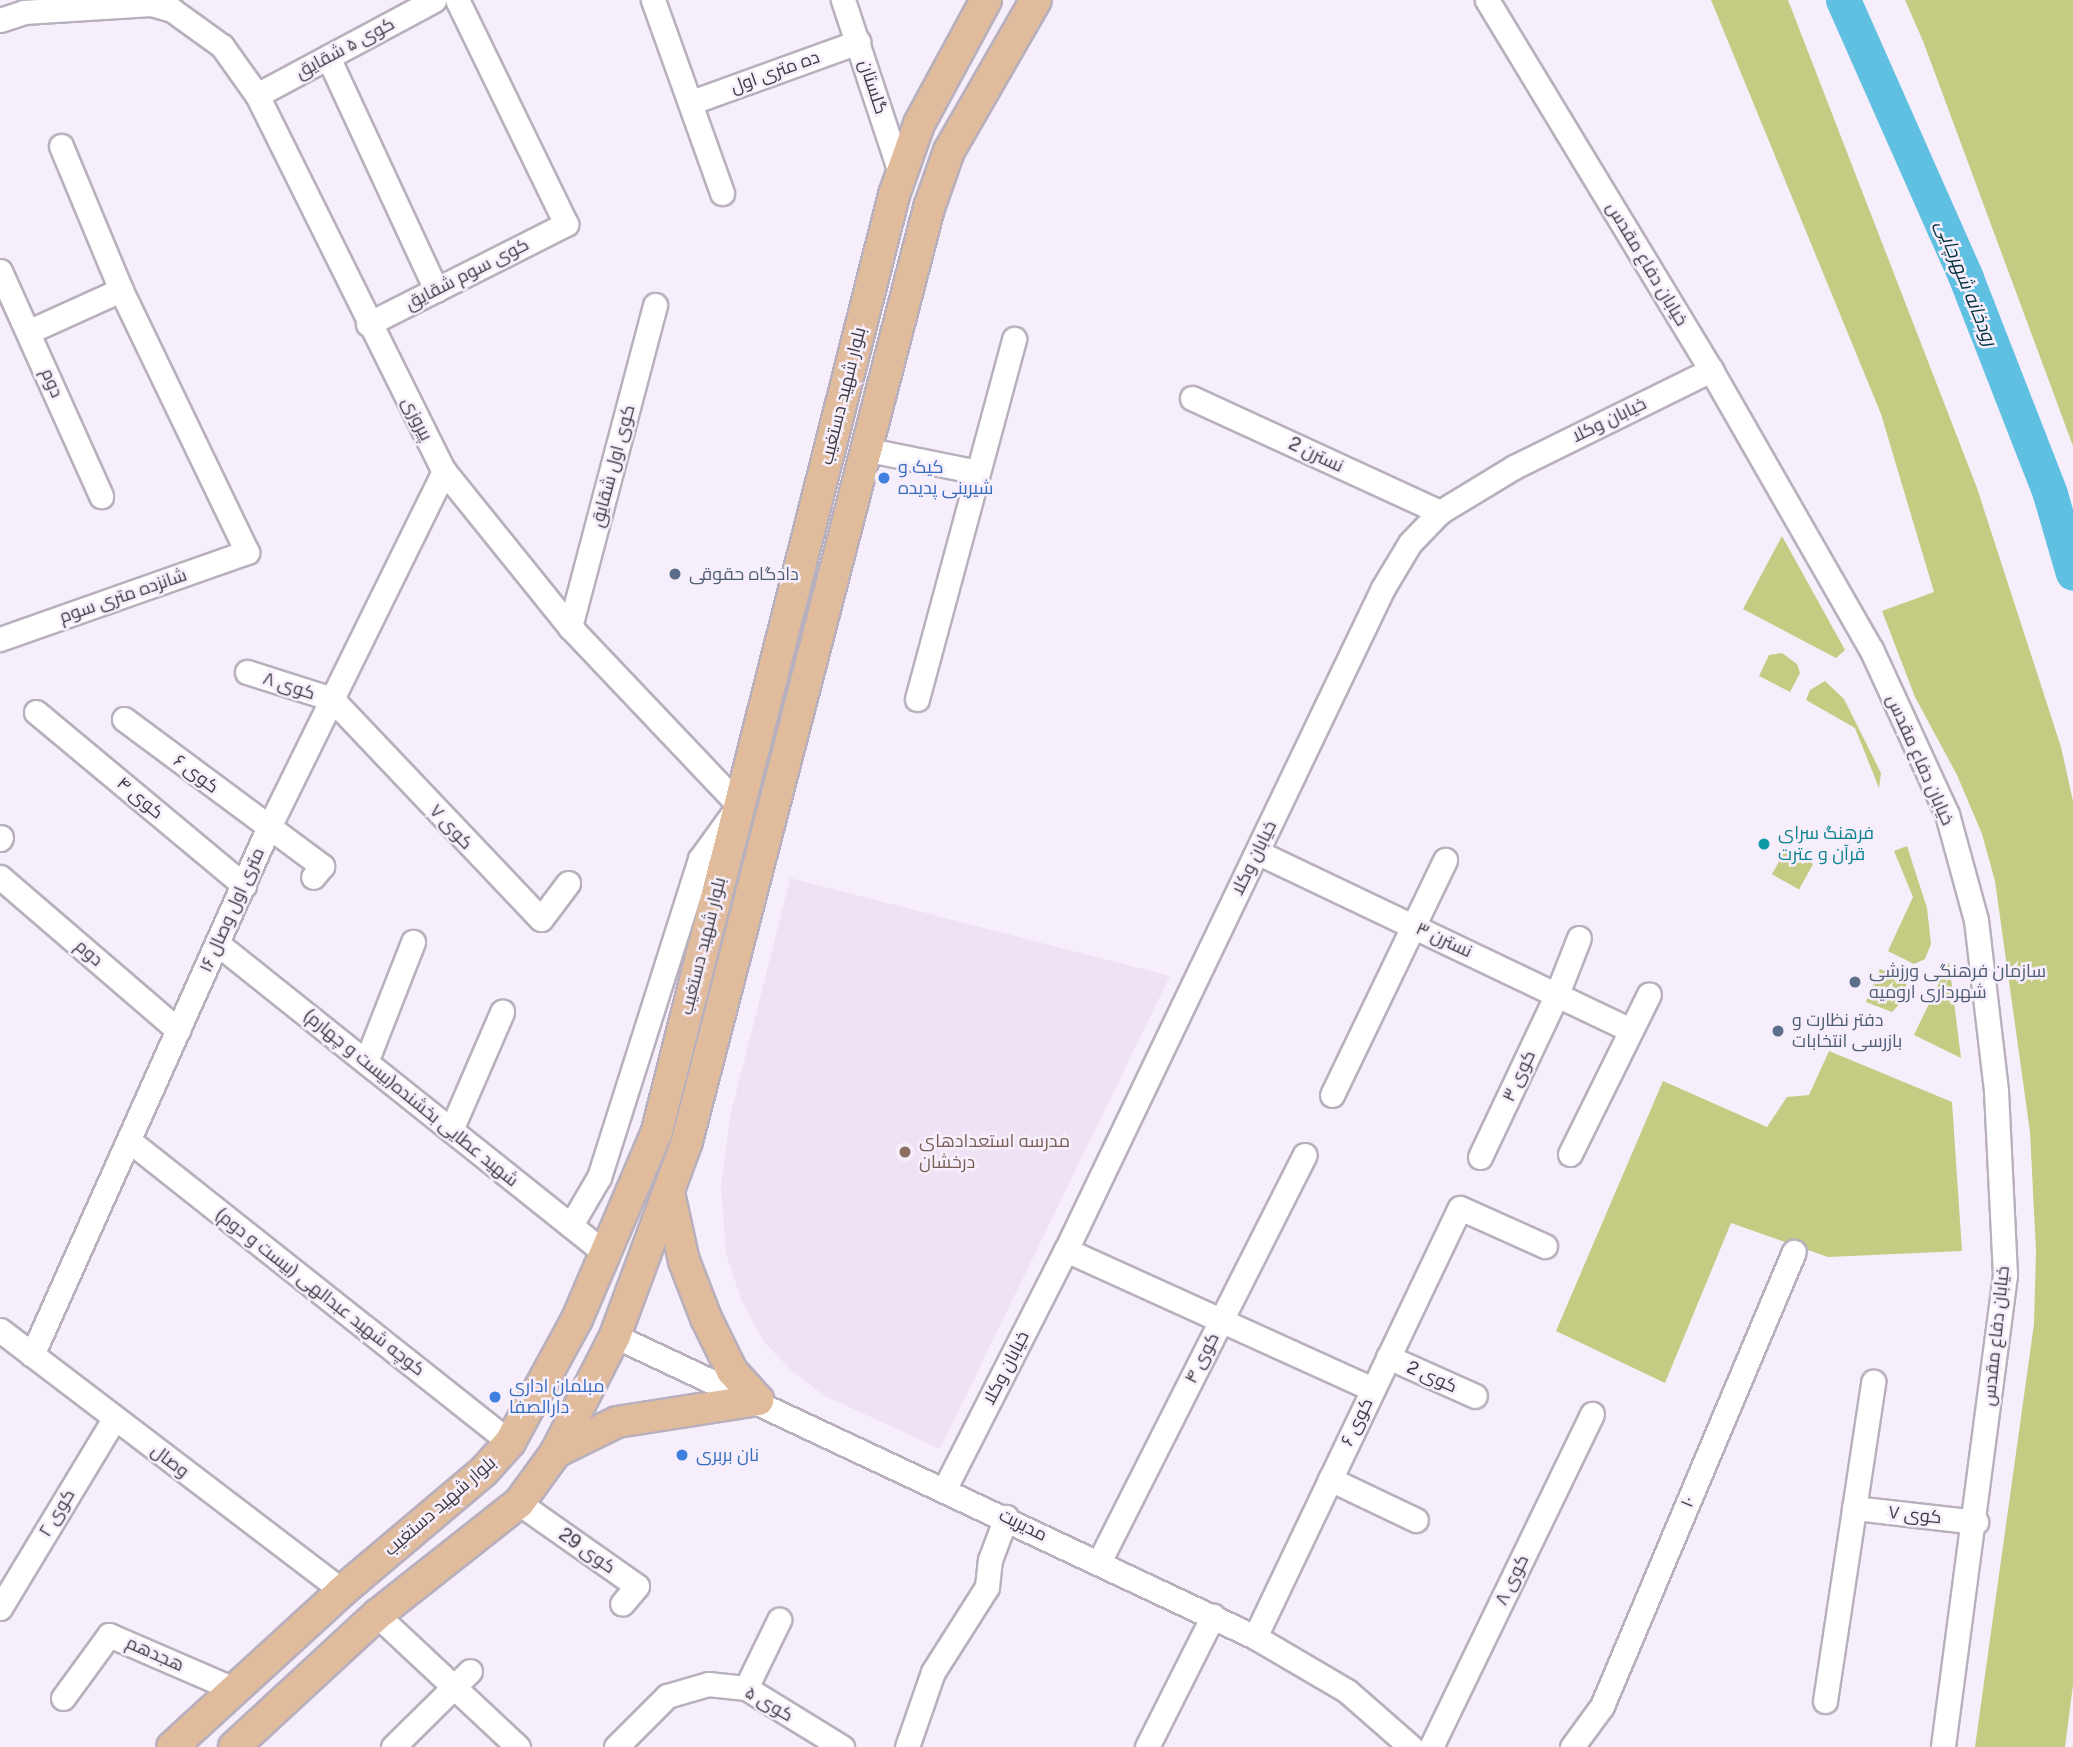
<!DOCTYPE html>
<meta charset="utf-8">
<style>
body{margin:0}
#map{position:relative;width:2073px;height:1747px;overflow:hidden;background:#f7eefb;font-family:"Public Sans",Cairo,sans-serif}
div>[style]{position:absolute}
.built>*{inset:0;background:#efe2f5}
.green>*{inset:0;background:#c3cc82;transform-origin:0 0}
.river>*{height:35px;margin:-17.5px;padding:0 17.5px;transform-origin:17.5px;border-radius:17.5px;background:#5fc0e2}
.roads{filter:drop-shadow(2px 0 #b8b0bc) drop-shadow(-2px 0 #b8b0bc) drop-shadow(0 2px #b8b0bc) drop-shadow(0 -2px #b8b0bc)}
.minor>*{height:23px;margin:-11.5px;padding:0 11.5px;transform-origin:11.5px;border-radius:11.5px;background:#fff}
.major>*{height:30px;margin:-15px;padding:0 15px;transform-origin:15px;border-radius:15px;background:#e0bc9d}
.dots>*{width:19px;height:19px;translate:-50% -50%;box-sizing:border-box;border:4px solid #f7eefb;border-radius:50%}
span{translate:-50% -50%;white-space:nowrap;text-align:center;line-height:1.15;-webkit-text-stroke:5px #f7eefb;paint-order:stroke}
.street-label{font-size:18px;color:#3d3a3f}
.shop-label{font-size:18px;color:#366cbe}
.left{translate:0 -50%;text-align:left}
.service-label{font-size:18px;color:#4e5e75}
.culture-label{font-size:18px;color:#0d838f}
.education-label{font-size:18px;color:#785e54}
.water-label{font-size:19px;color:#02313f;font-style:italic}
</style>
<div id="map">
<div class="built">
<i style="clip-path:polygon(790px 878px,1170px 976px,940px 1449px,823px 1395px,792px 1371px,764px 1342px,742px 1302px,726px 1254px,721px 1186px,730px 1117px)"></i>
</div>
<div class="green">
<i style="clip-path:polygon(1711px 0,1788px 0,1977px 488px,2061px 747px,2073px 801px,2073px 1685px,2065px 1747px,1975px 1747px,2034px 1324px,2036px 1251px,2030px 1132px,1995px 881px,1982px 834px,1957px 775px,1915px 697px,1882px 611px,1934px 592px,1881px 414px)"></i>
<i style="clip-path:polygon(1905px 0,2073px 0,2073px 446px,1923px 41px)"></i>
<i style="clip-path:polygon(1782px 536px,1845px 650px,1836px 658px,1743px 609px)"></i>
<i style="clip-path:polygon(1782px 653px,1797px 664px,1800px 673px,1790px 692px,1759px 676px,1769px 655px)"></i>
<i style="clip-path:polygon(1825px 681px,1844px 699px,1881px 773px,1879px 788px,1855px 728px,1806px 700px,1810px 690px)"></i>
<i style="clip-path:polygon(1907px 846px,1927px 908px,1931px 944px,1925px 959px,1914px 964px,1888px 951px,1913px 897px,1894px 851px)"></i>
<i style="left:1786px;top:849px;width:31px;height:29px;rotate:29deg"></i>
<i style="clip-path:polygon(1949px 962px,1961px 1058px,1914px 1035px)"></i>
<i style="clip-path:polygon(1880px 969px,1906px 980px,1907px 996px,1892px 1012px,1866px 1002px)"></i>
<i style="clip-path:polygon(1829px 1051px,1952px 1102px,1962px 1251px,1828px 1257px,1731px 1223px,1665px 1383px,1556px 1331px,1663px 1081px,1767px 1127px,1787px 1097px,1809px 1095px)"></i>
</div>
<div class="river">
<i style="left:1843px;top:0;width:304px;rotate:66.1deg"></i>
<i style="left:1966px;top:278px;width:232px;rotate:68.7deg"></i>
<i style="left:2050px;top:494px;width:82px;rotate:73.8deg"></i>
</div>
<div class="roads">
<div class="minor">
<i style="left:653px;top:0;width:205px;rotate:70.3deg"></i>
<i style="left:843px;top:0;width:184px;rotate:71.7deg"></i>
<i style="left:1487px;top:0;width:433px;rotate:58.8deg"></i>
<i style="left:1711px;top:370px;width:322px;rotate:60.2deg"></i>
<i style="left:1871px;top:649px;width:182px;rotate:65.3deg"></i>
<i style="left:1947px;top:814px;width:110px;rotate:74.7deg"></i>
<i style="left:1976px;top:920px;width:172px;rotate:83.3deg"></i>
<i style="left:1996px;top:1091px;width:184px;rotate:87.2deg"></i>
<i style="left:2005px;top:1275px;width:476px;rotate:97.5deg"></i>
<i style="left:0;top:20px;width:25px;rotate:-18deg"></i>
<i style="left:24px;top:12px;width:127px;rotate:-3.6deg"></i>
<i style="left:151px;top:4px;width:22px;rotate:16deg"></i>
<i style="left:172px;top:10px;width:62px;rotate:35.8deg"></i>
<i style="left:222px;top:46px;width:60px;rotate:54.5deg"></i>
<i style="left:257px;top:95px;width:420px;rotate:63.6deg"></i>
<i style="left:444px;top:471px;width:201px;rotate:51.1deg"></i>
<i style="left:570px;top:627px;width:245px;rotate:46.5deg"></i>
<i style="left:739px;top:805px;width:67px;rotate:125.8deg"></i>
<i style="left:700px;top:859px;width:334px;rotate:107.6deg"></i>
<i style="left:599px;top:1177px;width:56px;rotate:120.3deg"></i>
<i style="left:328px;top:57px;width:257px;rotate:65.1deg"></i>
<i style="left:257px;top:95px;width:201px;rotate:-28.2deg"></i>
<i style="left:692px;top:102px;width:177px;rotate:-19.9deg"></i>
<i style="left:0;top:271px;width:247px;rotate:65.8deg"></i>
<i style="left:368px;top:324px;width:222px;rotate:-26.8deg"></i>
<i style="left:566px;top:224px;width:249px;rotate:-115.9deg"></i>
<i style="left:30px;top:331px;width:100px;rotate:-24.3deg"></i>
<i style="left:1192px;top:398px;width:273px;rotate:24.7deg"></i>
<i style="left:869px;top:450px;width:111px;rotate:11.4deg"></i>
<i style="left:570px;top:627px;width:333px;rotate:-75.2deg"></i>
<i style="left:0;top:639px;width:262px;rotate:-19.4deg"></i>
<i style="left:247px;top:552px;width:291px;rotate:-115.7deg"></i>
<i style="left:121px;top:290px;width:156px;rotate:-112.6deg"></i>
<i style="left:247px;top:672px;width:89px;rotate:17.6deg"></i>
<i style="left:332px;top:699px;width:303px;rotate:46.5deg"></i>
<i style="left:541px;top:919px;width:45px;rotate:-53.1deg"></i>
<i style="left:917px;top:699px;width:373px;rotate:-74.9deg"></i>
<i style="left:36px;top:712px;width:271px;rotate:39.8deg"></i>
<i style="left:124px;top:719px;width:247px;rotate:36.6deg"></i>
<i style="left:322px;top:866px;width:14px;rotate:129deg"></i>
<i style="left:0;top:839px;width:2px;rotate:-63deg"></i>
<i style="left:1257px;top:852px;width:414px;rotate:25.5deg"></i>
<i style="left:0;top:877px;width:235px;rotate:40.7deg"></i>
<i style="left:218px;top:944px;width:492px;rotate:38.6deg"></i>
<i style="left:366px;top:1062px;width:129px;rotate:-68.6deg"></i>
<i style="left:1332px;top:1095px;width:261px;rotate:-64.3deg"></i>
<i style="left:451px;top:1130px;width:129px;rotate:-66.6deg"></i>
<i style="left:131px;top:1142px;width:483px;rotate:38.4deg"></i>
<i style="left:1570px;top:1154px;width:178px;rotate:-63.7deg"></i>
<i style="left:1480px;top:1157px;width:180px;rotate:-64.7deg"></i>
<i style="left:1557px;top:994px;width:60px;rotate:-68.6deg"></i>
<i style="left:1066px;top:1250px;width:337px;rotate:24.4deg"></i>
<i style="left:0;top:1330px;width:430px;rotate:37.3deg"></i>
<i style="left:615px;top:1336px;width:707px;rotate:25.19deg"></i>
<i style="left:1255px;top:1637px;width:107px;rotate:30.4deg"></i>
<i style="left:1347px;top:1691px;width:85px;rotate:41.2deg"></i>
<i style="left:32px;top:1355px;width:577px;rotate:-65.84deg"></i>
<i style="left:268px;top:829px;width:399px;rotate:-63.8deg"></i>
<i style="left:1388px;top:1357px;width:95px;rotate:24.1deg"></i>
<i style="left:1330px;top:1479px;width:95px;rotate:25.5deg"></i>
<i style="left:945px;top:1488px;width:267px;rotate:-63.1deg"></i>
<i style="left:1066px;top:1250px;width:734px;rotate:-64.41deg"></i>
<i style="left:1383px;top:588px;width:52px;rotate:-59deg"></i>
<i style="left:1410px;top:543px;width:43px;rotate:-45.9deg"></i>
<i style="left:1440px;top:512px;width:87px;rotate:-31.3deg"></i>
<i style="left:1514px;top:467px;width:220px;rotate:-26.2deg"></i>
<i style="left:519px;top:1503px;width:144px;rotate:35.1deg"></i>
<i style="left:637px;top:1586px;width:23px;rotate:130deg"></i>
<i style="left:1854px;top:1508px;width:123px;rotate:6.5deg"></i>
<i style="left:1099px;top:1562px;width:456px;rotate:-63.2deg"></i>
<i style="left:0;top:1608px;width:221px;rotate:-58.9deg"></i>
<i style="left:377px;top:1615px;width:193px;rotate:43.1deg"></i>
<i style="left:1255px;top:1637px;width:475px;rotate:-64.5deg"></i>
<i style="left:1460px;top:1208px;width:93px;rotate:24.1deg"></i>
<i style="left:746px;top:1688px;width:76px;rotate:-64.1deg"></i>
<i style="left:63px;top:1698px;width:78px;rotate:-53.9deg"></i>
<i style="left:109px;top:1635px;width:136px;rotate:23.4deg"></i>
<i style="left:1825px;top:1701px;width:323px;rotate:-81.4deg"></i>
<i style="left:393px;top:1747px;width:108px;rotate:-44.6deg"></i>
<i style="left:616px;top:1747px;width:72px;rotate:-45deg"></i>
<i style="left:667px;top:1696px;width:43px;rotate:-16.3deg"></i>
<i style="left:708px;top:1684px;width:38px;rotate:6deg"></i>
<i style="left:746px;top:1688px;width:113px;rotate:31.6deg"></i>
<i style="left:907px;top:1747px;width:79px;rotate:-70.9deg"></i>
<i style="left:933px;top:1672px;width:101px;rotate:-57.6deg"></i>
<i style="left:987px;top:1587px;width:27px;rotate:-84deg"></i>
<i style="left:990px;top:1560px;width:46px;rotate:-69.6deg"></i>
<i style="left:1147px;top:1747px;width:147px;rotate:-63.3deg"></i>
<i style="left:1431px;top:1747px;width:370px;rotate:-64.2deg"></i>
<i style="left:1572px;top:1747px;width:51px;rotate:-53.8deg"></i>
<i style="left:1602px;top:1706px;width:493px;rotate:-67.1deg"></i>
</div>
<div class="major">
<i style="left:669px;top:1193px;width:70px;rotate:77.6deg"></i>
<i style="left:684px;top:1261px;width:61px;rotate:68.9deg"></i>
<i style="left:706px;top:1318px;width:59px;rotate:63.9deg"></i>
<i style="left:732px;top:1371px;width:39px;rotate:48deg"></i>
<i style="left:556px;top:1452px;width:68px;rotate:-26.2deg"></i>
<i style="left:617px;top:1422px;width:143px;rotate:-8.9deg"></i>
<i style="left:172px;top:1747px;width:231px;rotate:-42.5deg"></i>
<i style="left:342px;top:1591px;width:186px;rotate:-40.2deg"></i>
<i style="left:484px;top:1471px;width:39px;rotate:-48deg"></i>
<i style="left:510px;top:1442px;width:140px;rotate:-61.4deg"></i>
<i style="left:577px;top:1319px;width:204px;rotate:-66.9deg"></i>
<i style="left:657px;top:1131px;width:966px;rotate:-75.79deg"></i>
<i style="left:894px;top:195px;width:75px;rotate:-70.6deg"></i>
<i style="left:919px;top:124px;width:141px;rotate:-61.6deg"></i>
<i style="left:234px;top:1747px;width:195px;rotate:-42.7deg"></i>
<i style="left:377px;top:1615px;width:181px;rotate:-38.3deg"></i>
<i style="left:519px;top:1503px;width:63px;rotate:-54deg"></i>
<i style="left:556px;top:1452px;width:130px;rotate:-63deg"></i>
<i style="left:615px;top:1336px;width:208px;rotate:-69.7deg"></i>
<i style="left:687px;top:1141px;width:964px;rotate:-75.46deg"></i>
<i style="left:929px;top:208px;width:60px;rotate:-70.7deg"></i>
<i style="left:949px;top:151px;width:174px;rotate:-60.1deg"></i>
</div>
</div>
<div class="dots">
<i style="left:884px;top:478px;background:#3f7fe0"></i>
<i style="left:675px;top:574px;background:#5c6f8a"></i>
<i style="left:1764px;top:844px;background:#0f9aa8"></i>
<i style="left:1855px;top:982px;background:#5c6f8a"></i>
<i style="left:1778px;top:1031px;background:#5c6f8a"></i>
<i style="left:905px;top:1152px;background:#8d6e63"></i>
<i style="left:495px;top:1397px;background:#3f7fe0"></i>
<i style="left:682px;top:1455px;background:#3f7fe0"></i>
</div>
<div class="street-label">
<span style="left:345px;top:48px;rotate:-28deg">کوی ۵ شقایق</span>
<span style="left:775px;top:72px;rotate:-20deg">ده متری اول</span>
<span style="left:873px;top:87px;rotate:72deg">گلستان</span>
<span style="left:1647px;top:264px;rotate:59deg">خیابان دفاع مقدس</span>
<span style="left:467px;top:274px;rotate:-27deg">کوی سوم شقایق</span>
<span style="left:52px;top:383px;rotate:67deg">دوم</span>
<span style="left:843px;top:396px;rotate:-76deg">بلوار شهید دستغیب</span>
<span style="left:417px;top:419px;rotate:63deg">پیروزی</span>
<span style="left:1609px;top:420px;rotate:-26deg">خیابان وکلا</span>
<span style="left:1316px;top:455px;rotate:25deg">نسترن 2</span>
<span style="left:613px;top:466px;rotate:-75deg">کوی اول شقایق</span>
<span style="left:123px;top:596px;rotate:-19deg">شانزده متری سوم</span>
<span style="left:289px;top:686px;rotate:18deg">کوی ۸</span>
<span style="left:1920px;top:760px;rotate:66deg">خیابان دفاع مقدس</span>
<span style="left:196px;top:774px;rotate:37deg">کوی ۶</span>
<span style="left:140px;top:798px;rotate:40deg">کوی ۴</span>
<span style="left:451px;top:827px;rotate:47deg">کوی ۷</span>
<span style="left:1254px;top:858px;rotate:-64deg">خیابان وکلا</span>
<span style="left:232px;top:910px;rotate:-66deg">۱۶ متری اول وصال</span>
<span style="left:1444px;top:940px;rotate:25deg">نسترن ۳</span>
<span style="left:703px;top:946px;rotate:-76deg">بلوار شهید دستغیب</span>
<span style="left:89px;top:953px;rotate:41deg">دوم</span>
<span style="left:1519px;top:1076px;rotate:-65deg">کوی ۳</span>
<span style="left:411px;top:1098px;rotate:39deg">شهید عطایی بخشنده(بیست و چهارم)</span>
<span style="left:320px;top:1292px;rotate:38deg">کوچه شهید عبدالهی (بیست و دوم)</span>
<span style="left:1996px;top:1336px;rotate:-84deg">خیابان دفاع مقدس</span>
<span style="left:1202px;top:1358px;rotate:-63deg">کوی ۴</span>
<span style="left:1006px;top:1368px;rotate:-63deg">خیابان وکلا</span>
<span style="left:1432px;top:1377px;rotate:24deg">کوی 2</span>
<span style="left:1357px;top:1422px;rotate:-64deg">کوی ۶</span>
<span style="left:170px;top:1461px;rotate:37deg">وصال</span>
<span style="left:1688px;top:1502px;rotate:-67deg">۱۰</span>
<span style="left:440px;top:1506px;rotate:-41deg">بلوار شهید دستغیب</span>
<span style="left:57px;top:1513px;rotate:-59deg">کوی ۲</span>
<span style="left:1915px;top:1515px;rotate:6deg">کوی ۷</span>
<span style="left:1023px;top:1525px;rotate:26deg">مدیریت</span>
<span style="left:587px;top:1551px;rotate:35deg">کوی 29</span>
<span style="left:1512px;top:1580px;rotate:-64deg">کوی ۸</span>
<span style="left:155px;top:1654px;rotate:24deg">هجدهم</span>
<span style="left:769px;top:1704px;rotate:30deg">کوی ۵</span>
</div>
<div class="shop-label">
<span class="left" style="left:898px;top:478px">کیک و<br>شیرینی پدیده</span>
<span class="left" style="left:509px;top:1397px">مبلمان اداری<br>دارالصفا</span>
<span class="left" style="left:696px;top:1455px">نان بربری</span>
</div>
<div class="service-label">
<span class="left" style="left:689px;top:574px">دادگاه حقوقی</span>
<span class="left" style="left:1869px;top:982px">سازمان فرهنگی ورزشی<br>شهرداری ارومیه</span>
<span class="left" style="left:1792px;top:1031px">دفتر نظارت و<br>بازرسی انتخابات</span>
</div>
<div class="culture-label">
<span class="left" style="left:1778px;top:844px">فرهنگ سرای<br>قرآن و عترت</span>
</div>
<div class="education-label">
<span class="left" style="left:919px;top:1152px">مدرسه استعدادهای<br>درخشان</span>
</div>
<div class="water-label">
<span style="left:1966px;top:283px;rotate:68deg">رودخانه شهرچایی</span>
</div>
</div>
